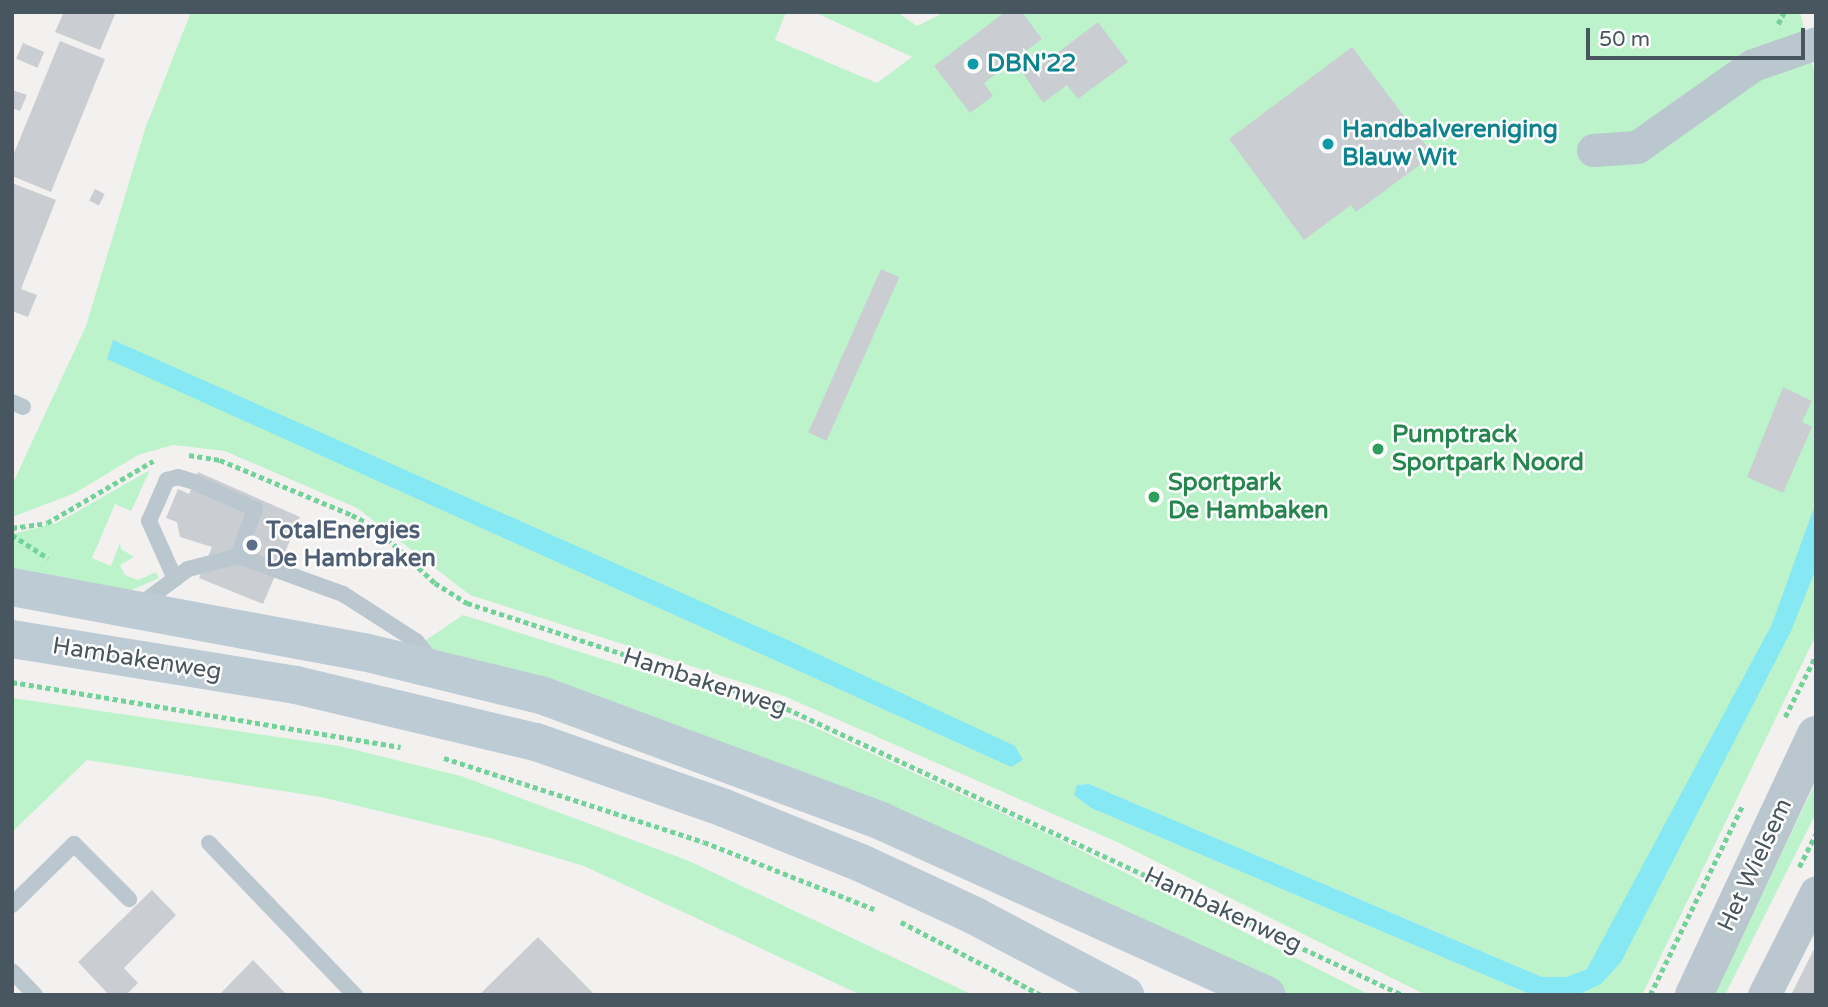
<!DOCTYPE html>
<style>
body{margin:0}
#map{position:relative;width:1828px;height:1007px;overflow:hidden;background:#f3f0f0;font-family:"Varela Round",sans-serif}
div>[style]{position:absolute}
.green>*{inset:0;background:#bcf3cb}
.water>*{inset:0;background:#86e8f2}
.building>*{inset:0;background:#caced3;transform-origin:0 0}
.path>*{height:4.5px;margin-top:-2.25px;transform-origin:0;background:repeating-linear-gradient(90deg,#72d398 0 5px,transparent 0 8.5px)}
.service>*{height:16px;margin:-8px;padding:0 8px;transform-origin:8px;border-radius:8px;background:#bbc7ce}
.minor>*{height:33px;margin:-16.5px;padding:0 16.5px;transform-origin:16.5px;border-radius:16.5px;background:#bbc7ce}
.tertiary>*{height:38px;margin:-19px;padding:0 19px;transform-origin:19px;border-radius:19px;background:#bbc7ce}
.secondary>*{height:38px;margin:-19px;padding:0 19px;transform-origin:19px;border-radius:19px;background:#bdcbd5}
.dots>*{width:19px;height:19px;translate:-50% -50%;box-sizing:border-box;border:4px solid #fff;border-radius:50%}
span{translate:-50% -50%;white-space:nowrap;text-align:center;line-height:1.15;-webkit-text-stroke:5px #fff;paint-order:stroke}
.culture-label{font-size:24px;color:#0d838f;font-weight:700}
.left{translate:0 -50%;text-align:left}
.leisure-label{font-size:24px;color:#27864d;font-weight:700}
.service-label{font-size:24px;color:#4e5e75;font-weight:700}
.street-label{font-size:24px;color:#47565f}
.frame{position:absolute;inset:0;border:14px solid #47565f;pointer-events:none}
.scale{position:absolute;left:1586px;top:28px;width:219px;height:32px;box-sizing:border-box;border:4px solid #47565f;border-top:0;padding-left:9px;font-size:21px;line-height:24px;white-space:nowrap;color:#47565f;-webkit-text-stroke:5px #fff;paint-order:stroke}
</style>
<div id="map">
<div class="green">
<i style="clip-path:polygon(evenodd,191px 12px,786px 12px,775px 40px,877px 83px,912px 57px,814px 12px,897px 12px,917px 26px,945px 12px,1800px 12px,1816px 79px,1816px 502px,1803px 543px,1772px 624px,1603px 947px,1587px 969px,1566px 977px,1542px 977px,1089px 784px,1077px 785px,1074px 795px,1091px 808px,1532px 995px,1426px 995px,1117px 842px,784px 696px,470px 595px,357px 508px,225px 451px,173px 445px,138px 455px,75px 493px,12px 517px,12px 485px,86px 326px,145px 129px,191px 12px,108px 359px,1023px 760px,1011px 767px,108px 359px)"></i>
<i style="clip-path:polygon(150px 470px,131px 511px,115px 504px,92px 558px,111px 566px,120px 543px,121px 549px,134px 557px,120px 565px,125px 575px,138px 580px,156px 572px,159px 578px,132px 590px,12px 571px,12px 534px,57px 523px)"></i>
<i style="clip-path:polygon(1816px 569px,1816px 635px,1642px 995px,1578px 995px,1601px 984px,1790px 631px)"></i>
<i style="clip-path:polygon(463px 615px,805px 723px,1052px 836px,1370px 995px,1283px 995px,413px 649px)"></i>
<i style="clip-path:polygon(12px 698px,339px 746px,461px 776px,689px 861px,973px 995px,861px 995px,584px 866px,490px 838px,321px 797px,87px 760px,12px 832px)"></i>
<i style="clip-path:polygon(1816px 782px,1816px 813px,1725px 995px,1713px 995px)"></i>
</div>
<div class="water">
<i style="clip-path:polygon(113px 340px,790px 641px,1015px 746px,1023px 760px,1011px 767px,107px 359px)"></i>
<i style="clip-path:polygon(1816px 502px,1816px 569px,1791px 631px,1621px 962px,1601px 984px,1578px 995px,1532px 995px,1091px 808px,1074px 795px,1077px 785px,1089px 784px,1542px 977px,1566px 977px,1587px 969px,1772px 624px)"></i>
</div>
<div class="building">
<i style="clip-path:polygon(64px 12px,116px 12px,100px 50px,55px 32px)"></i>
<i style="clip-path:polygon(1005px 12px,1027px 12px,1024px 15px,1042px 39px,1026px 51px,1039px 67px,1098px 22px,1128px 62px,1078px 99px,1067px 85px,1043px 103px,1014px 60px,984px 83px,993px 96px,970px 113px,934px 66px)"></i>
<i style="clip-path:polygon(60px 41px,105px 59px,51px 192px,12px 176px,12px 158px)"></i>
<i style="left:23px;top:43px;width:23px;height:17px;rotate:23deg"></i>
<i style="clip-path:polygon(1352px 47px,1428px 148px,1416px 157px,1421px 164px,1356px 212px,1351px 205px,1304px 240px,1229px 139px)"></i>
<i style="clip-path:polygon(12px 90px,27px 95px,20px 111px,12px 108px)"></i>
<i style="clip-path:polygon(12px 183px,56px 200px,21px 289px,37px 295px,28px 317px,12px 311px)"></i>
<i style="left:95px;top:189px;width:11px;height:13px;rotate:27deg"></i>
<i style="left:881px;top:269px;width:20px;height:179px;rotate:24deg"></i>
<i style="clip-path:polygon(1783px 387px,1812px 401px,1802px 422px,1812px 427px,1783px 493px,1747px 477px)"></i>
<i style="clip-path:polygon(198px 472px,300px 517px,263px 604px,199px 578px,212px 547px,180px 537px,177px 522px,166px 518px,178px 489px,189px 494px)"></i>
<i style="clip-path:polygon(152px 890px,176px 915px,124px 968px,138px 983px,126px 995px,109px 995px,78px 962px)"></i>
<i style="clip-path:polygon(538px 937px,595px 995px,479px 995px)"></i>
<i style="clip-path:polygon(1816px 945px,1816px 995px,1791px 995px)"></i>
<i style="clip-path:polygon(253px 960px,287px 995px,219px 995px)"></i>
</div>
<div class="path">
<i style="left:1778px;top:24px;width:13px;rotate:-63deg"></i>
<i style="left:189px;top:455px;width:31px;rotate:9deg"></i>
<i style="left:220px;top:460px;width:143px;rotate:22.6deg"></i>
<i style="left:352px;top:515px;width:26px;rotate:28deg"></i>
<i style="left:375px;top:527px;width:82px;rotate:43deg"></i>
<i style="left:435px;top:583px;width:38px;rotate:32deg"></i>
<i style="left:467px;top:603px;width:328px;rotate:18.1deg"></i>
<i style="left:779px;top:705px;width:688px;rotate:24.93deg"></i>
<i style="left:12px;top:528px;width:35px;rotate:-8deg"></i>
<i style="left:47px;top:523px;width:123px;rotate:-30.3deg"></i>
<i style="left:12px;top:535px;width:43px;rotate:32.6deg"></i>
<i style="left:12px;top:682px;width:394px;rotate:9.5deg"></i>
<i style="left:1785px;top:717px;width:69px;rotate:-63.4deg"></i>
<i style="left:444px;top:758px;width:273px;rotate:17.9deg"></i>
<i style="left:704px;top:842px;width:183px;rotate:21.5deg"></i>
<i style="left:1799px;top:867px;width:37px;rotate:-63deg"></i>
<i style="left:901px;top:922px;width:158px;rotate:27.5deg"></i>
<i style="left:1650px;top:995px;width:212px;rotate:-64deg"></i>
</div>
<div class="service">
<i style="left:12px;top:402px;width:12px;rotate:24deg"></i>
<i style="left:175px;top:579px;width:64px;rotate:-114.1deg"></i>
<i style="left:149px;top:521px;width:45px;rotate:-66.3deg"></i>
<i style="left:167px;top:480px;width:11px;rotate:-15deg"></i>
<i style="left:178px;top:477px;width:17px;rotate:17deg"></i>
<i style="left:194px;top:482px;width:67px;rotate:23.9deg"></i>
<i style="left:255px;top:509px;width:50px;rotate:109.9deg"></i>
<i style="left:141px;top:604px;width:59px;rotate:-36.7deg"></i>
<i style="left:188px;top:569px;width:52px;rotate:-14.6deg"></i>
<i style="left:238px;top:556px;width:112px;rotate:19.9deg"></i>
<i style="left:343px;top:594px;width:87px;rotate:32.8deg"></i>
<i style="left:416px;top:641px;width:26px;rotate:51deg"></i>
<i style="left:209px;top:843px;width:211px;rotate:46.2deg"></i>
<i style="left:12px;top:905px;width:87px;rotate:-44.5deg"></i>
<i style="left:74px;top:844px;width:78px;rotate:45deg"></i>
<i style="left:12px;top:971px;width:33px;rotate:46deg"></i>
</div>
<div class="minor">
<i style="left:1593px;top:150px;width:44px;rotate:-3.9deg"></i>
<i style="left:1637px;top:147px;width:142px;rotate:-35.3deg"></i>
<i style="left:1753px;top:65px;width:67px;rotate:-19.2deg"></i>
<i style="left:1764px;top:995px;width:115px;rotate:-63.2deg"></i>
</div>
<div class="tertiary">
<i style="left:1694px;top:995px;width:287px;rotate:-64.9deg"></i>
</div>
<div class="secondary">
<i style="left:12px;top:587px;width:358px;rotate:10.5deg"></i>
<i style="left:364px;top:652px;width:182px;rotate:13.7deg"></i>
<i style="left:541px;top:695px;width:363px;rotate:20.3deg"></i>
<i style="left:881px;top:821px;width:423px;rotate:24.3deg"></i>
<i style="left:12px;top:639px;width:288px;rotate:9.2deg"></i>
<i style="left:296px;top:685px;width:247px;rotate:13.4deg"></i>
<i style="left:536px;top:742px;width:199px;rotate:19.3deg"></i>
<i style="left:724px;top:808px;width:148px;rotate:21.9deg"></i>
<i style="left:861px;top:863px;width:126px;rotate:24.9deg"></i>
<i style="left:975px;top:916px;width:170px;rotate:27.8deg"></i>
</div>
<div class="dots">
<i style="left:973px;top:64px;background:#0f9aa8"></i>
<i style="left:1328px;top:144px;background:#0f9aa8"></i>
<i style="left:1378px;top:449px;background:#2e9e5b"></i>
<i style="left:1154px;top:497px;background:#2e9e5b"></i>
<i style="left:252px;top:545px;background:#5c6f8a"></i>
</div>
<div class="culture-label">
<span class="left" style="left:987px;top:64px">DBN'22</span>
<span class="left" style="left:1342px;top:144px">Handbalvereniging<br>Blauw Wit</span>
</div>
<div class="leisure-label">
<span class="left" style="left:1392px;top:449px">Pumptrack<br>Sportpark Noord</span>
<span class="left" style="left:1168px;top:497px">Sportpark<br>De Hambaken</span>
</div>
<div class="service-label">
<span class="left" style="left:266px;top:545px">TotalEnergies<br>De Hambraken</span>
</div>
<div class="street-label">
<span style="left:137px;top:659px;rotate:9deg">Hambakenweg</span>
<span style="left:705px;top:682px;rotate:18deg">Hambakenweg</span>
<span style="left:1755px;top:865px;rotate:-65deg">Het Wielsem</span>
<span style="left:1223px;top:910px;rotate:25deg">Hambakenweg</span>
</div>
<div class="frame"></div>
<div class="scale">50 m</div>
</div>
